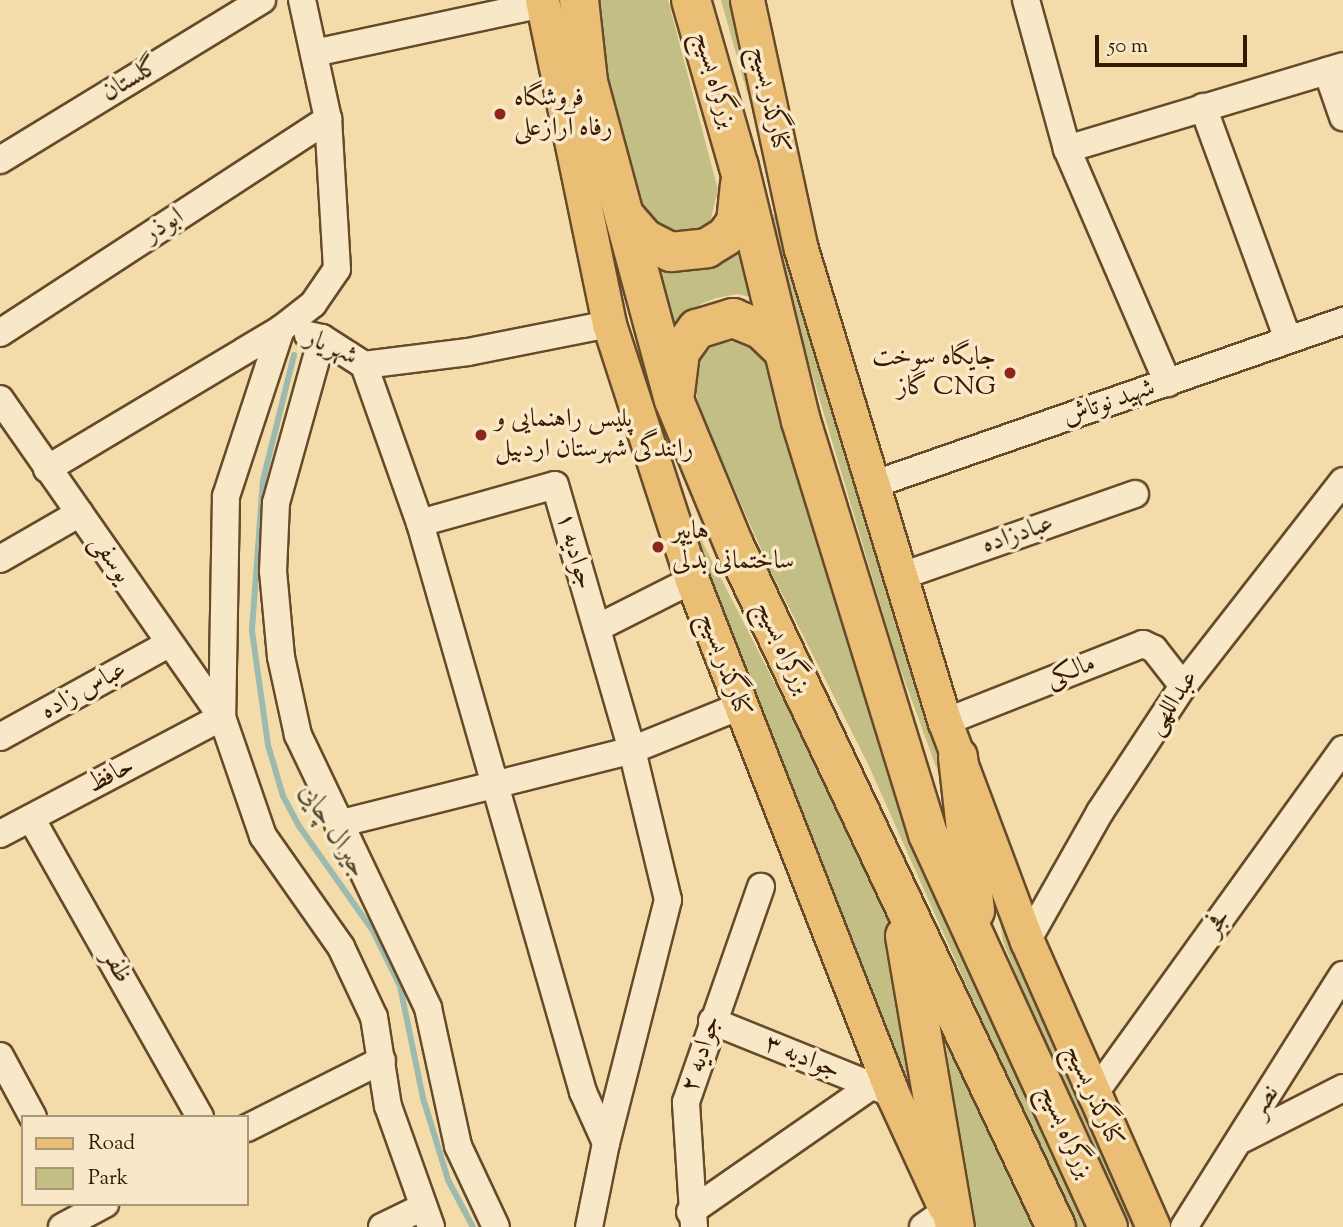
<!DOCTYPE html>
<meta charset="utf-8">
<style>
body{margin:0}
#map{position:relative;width:1343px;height:1227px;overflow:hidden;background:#f4dcaa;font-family:"Sorts Mill Goudy",Amiri,serif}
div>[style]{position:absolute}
.green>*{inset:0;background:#c2be84}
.stream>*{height:6px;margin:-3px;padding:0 3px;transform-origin:3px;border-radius:3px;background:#9dbaaf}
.roads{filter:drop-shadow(2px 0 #664a2a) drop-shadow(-2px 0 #664a2a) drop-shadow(0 2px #664a2a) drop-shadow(0 -2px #664a2a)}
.minor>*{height:26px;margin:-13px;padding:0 13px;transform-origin:13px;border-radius:13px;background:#f8e8c8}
.major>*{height:33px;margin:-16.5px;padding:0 16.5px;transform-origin:16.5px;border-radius:16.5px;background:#eabe75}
.highway>*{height:38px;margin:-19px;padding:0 19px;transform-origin:19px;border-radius:19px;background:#eabe75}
.dots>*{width:19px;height:19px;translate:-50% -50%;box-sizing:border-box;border:4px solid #f8e8c8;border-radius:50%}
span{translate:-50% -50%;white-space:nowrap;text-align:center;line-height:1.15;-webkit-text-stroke:7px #f8e8c8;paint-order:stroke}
.street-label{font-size:26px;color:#361a00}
.poi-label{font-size:26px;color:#361a00}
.left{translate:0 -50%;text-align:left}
.right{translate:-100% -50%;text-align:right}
.water-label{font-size:28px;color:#554a35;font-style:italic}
.legend{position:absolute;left:21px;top:1115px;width:228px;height:91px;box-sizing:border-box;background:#f8e8c8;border:2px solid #aa9678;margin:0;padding:9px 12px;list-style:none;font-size:21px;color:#361a00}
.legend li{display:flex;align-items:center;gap:14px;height:35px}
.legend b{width:35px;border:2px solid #aa9678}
.scale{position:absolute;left:1095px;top:35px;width:152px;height:32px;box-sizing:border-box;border:4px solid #361a00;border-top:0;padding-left:9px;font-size:21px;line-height:24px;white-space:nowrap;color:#361a00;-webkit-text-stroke:5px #f8e8c8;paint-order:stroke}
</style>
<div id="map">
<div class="green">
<i style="clip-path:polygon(596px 0,668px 0,718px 190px,710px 222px,695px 232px,676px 235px,640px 218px,611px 101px)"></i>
<i style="clip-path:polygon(721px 0,735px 0,773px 185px)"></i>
<i style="clip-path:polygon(784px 214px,948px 761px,958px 827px,896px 657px,805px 350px,772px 215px)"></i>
<i style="clip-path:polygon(742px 232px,758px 299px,738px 294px,716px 298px,701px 304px,673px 327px,657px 265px)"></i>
<i style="clip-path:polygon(740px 340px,762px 353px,787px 411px,1089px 1227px,1074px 1227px,868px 764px,771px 572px,703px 417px,694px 387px,697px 364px,713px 345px)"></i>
<i style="clip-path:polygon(668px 475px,790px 713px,865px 838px,894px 933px,925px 1122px,813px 851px)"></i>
<i style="clip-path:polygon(993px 869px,1148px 1227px,1131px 1227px,1024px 995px,1003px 941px)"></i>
<i style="clip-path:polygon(942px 1019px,1040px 1227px,977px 1227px,972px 1218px)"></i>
</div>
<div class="stream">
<i style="left:294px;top:355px;width:129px;rotate:103.9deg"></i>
<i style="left:263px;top:480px;width:151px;rotate:94.2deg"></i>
<i style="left:252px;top:631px;width:115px;rotate:82deg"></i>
<i style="left:268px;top:745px;width:53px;rotate:73.6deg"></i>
<i style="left:283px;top:796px;width:34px;rotate:62deg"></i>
<i style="left:299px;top:826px;width:128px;rotate:54.8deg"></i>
<i style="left:373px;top:931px;width:61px;rotate:63.9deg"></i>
<i style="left:400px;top:986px;width:114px;rotate:78.4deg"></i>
<i style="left:423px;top:1098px;width:86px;rotate:73deg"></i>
<i style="left:448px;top:1180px;width:53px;rotate:62deg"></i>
</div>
<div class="roads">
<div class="minor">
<i style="left:1026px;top:0;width:155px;rotate:74.6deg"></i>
<i style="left:1067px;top:149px;width:255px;rotate:66.7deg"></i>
<i style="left:314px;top:53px;width:234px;rotate:-12.1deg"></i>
<i style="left:1327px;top:71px;width:49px;rotate:70.8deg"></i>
<i style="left:1203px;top:107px;width:247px;rotate:69.9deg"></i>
<i style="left:1067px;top:149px;width:288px;rotate:-16.7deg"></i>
<i style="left:0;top:160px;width:307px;rotate:-31.4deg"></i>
<i style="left:281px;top:329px;width:176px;rotate:108.2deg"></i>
<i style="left:226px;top:496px;width:221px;rotate:91deg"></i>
<i style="left:222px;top:717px;width:126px;rotate:71deg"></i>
<i style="left:263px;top:836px;width:136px;rotate:54.9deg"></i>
<i style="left:341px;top:947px;width:77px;rotate:64.8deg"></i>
<i style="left:374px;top:1017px;width:90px;rotate:81.1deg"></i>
<i style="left:388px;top:1106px;width:128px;rotate:70.4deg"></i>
<i style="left:0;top:333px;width:392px;rotate:-33.1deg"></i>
<i style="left:308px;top:335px;width:14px;rotate:12deg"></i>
<i style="left:322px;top:338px;width:50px;rotate:32.7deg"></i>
<i style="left:364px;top:365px;width:105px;rotate:-7.1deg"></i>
<i style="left:468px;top:352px;width:144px;rotate:-11.2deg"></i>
<i style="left:322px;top:338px;width:171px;rotate:105.6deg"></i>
<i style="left:276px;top:503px;width:68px;rotate:92.5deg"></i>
<i style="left:273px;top:571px;width:86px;rotate:84.7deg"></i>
<i style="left:281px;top:657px;width:80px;rotate:77.7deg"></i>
<i style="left:298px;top:735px;width:302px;rotate:64.5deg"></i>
<i style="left:428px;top:1008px;width:141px;rotate:77.7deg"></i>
<i style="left:458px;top:1146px;width:89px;rotate:64.9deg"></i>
<i style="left:364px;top:365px;width:168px;rotate:70.5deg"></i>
<i style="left:420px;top:523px;width:592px;rotate:74.01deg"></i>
<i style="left:583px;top:1092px;width:56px;rotate:65.7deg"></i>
<i style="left:606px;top:1143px;width:86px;rotate:101.4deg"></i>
<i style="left:0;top:399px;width:388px;rotate:55.1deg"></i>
<i style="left:222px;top:717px;width:251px;rotate:152.2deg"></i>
<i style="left:47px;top:469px;width:273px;rotate:-30.9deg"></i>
<i style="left:281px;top:329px;width:41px;rotate:-38deg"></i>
<i style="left:313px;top:304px;width:42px;rotate:-55.6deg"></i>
<i style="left:337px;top:269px;width:150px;rotate:-93.4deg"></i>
<i style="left:328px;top:119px;width:122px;rotate:-102.3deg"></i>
<i style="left:875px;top:484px;width:496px;rotate:-19.2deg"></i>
<i style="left:420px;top:523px;width:140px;rotate:-15.7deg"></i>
<i style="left:555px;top:485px;width:276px;rotate:73.8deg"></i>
<i style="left:632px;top:750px;width:154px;rotate:76.5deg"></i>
<i style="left:668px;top:900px;width:251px;rotate:104.3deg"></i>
<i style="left:0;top:559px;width:92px;rotate:-29.9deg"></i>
<i style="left:902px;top:576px;width:247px;rotate:-19.4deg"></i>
<i style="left:597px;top:628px;width:106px;rotate:-26.8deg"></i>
<i style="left:945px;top:722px;width:213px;rotate:-21.5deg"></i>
<i style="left:1143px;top:644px;width:12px;rotate:24deg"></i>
<i style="left:1154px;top:649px;width:47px;rotate:51.9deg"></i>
<i style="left:0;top:737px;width:191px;rotate:-28.9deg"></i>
<i style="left:31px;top:818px;width:343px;rotate:60.5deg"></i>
<i style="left:338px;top:824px;width:303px;rotate:-14.1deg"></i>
<i style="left:632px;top:750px;width:114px;rotate:-22.1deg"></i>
<i style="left:1027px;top:941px;width:148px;rotate:-60.5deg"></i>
<i style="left:1100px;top:812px;width:151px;rotate:-56.6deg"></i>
<i style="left:1183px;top:686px;width:260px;rotate:-52deg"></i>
<i style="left:712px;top:1021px;width:187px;rotate:22deg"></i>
<i style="left:0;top:1056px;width:69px;rotate:61.6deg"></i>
<i style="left:1092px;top:1097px;width:429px;rotate:-54.2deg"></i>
<i style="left:247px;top:1128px;width:151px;rotate:-26.7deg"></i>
<i style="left:1243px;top:1139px;width:112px;rotate:-27deg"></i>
<i style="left:690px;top:1212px;width:221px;rotate:-34.8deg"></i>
<i style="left:62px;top:1227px;width:49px;rotate:-28.1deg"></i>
<i style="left:382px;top:1227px;width:43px;rotate:-26deg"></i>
<i style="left:694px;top:1227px;width:125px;rotate:-93.7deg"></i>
<i style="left:686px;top:1102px;width:228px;rotate:-70.8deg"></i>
<i style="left:923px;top:1227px;width:28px;rotate:-35deg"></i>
<i style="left:1184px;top:1227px;width:298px;rotate:-57.8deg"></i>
</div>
<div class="major">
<i style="left:542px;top:0;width:331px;rotate:78.3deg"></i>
<i style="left:609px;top:324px;width:269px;rotate:72deg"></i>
<i style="left:692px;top:580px;width:553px;rotate:68.68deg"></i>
<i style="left:893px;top:1095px;width:122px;rotate:65.3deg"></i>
<i style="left:747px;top:0;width:255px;rotate:77.8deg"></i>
<i style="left:801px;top:249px;width:494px;rotate:73.1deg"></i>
<i style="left:945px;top:722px;width:234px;rotate:69.5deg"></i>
<i style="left:1027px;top:941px;width:313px;rotate:66.2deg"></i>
</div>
<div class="highway">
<i style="left:579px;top:0;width:82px;rotate:83.7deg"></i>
<i style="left:588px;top:82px;width:329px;rotate:74.9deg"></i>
<i style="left:674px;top:400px;width:159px;rotate:67.5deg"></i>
<i style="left:735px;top:547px;width:752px;rotate:64.73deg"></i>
<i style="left:691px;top:0;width:174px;rotate:74deg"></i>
<i style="left:739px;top:167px;width:261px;rotate:76.3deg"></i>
<i style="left:801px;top:421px;width:432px;rotate:72.9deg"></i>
<i style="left:928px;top:834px;width:432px;rotate:65.4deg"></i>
<i style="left:624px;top:215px;width:32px;rotate:49deg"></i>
<i style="left:645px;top:239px;width:29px;rotate:27deg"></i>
<i style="left:671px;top:252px;width:36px;rotate:-6deg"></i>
<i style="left:707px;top:248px;width:22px;rotate:-32deg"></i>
<i style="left:726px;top:236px;width:17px;rotate:-54deg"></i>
<i style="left:736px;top:222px;width:38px;rotate:-84deg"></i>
<i style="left:675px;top:393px;width:41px;rotate:-83deg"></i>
<i style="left:680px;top:352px;width:29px;rotate:-54deg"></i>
<i style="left:697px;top:329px;width:38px;rotate:-17deg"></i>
<i style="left:733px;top:318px;width:31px;rotate:22deg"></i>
<i style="left:762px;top:330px;width:30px;rotate:44deg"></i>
<i style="left:958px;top:757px;width:155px;rotate:83.7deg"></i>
<i style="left:905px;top:936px;width:295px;rotate:80.3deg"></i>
</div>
</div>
<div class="dots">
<i style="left:500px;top:114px;background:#8f2418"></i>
<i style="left:1010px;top:373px;background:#8f2418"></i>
<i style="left:481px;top:435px;background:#8f2418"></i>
<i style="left:658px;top:547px;background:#8f2418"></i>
</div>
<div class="street-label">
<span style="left:131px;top:80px;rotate:-31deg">گلستان</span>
<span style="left:714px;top:80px;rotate:74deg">بزرگراه بسیج</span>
<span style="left:769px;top:100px;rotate:78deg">کنارگذر بسیج</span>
<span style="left:164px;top:226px;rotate:-33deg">ابوذر</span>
<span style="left:331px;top:348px;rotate:24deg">شهریار</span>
<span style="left:1109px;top:403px;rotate:-19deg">شهید نوتاش</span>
<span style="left:1018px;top:535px;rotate:-19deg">عبادزاده</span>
<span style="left:574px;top:551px;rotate:74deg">جوادیه ۱</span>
<span style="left:110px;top:559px;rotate:56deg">یوسفی</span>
<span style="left:782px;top:648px;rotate:65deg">بزرگراه بسیج</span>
<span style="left:724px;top:665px;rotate:70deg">کنارگذر بسیج</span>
<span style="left:1071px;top:672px;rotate:-21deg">مالکی</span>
<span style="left:84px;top:691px;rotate:-29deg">عباس زاده</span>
<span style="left:1173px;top:703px;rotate:-56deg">عبداللهی</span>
<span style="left:111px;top:776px;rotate:-28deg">حافظ</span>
<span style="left:1218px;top:923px;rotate:-54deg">فجر</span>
<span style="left:116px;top:967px;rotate:61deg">ظفر</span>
<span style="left:702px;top:1054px;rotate:-72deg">جوادیه ۲</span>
<span style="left:802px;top:1058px;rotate:22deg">جوادیه ۳</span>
<span style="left:1093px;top:1096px;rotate:66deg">کنارگذر بسیج</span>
<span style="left:1265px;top:1102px;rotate:-58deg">نصر</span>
<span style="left:1065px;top:1132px;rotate:66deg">بزرگراه بسیج</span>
</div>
<div class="poi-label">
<span class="left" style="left:514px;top:114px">فروشگاه<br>رفاه آرازعلی</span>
<span class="right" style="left:996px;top:373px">جایگاه سوخت<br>گاز CNG</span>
<span class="left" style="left:495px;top:435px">پلیس راهنمایی و<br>رانندگی شهرستان اردبیل</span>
<span class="left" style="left:672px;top:547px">هایپر<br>ساختمانی بدلی</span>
</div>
<div class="water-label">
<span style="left:333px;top:831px;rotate:58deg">جیرال چایی</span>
</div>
<ul class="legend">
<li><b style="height:9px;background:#eabe75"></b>Road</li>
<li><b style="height:19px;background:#c2be84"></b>Park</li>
</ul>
<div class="scale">50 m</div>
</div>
